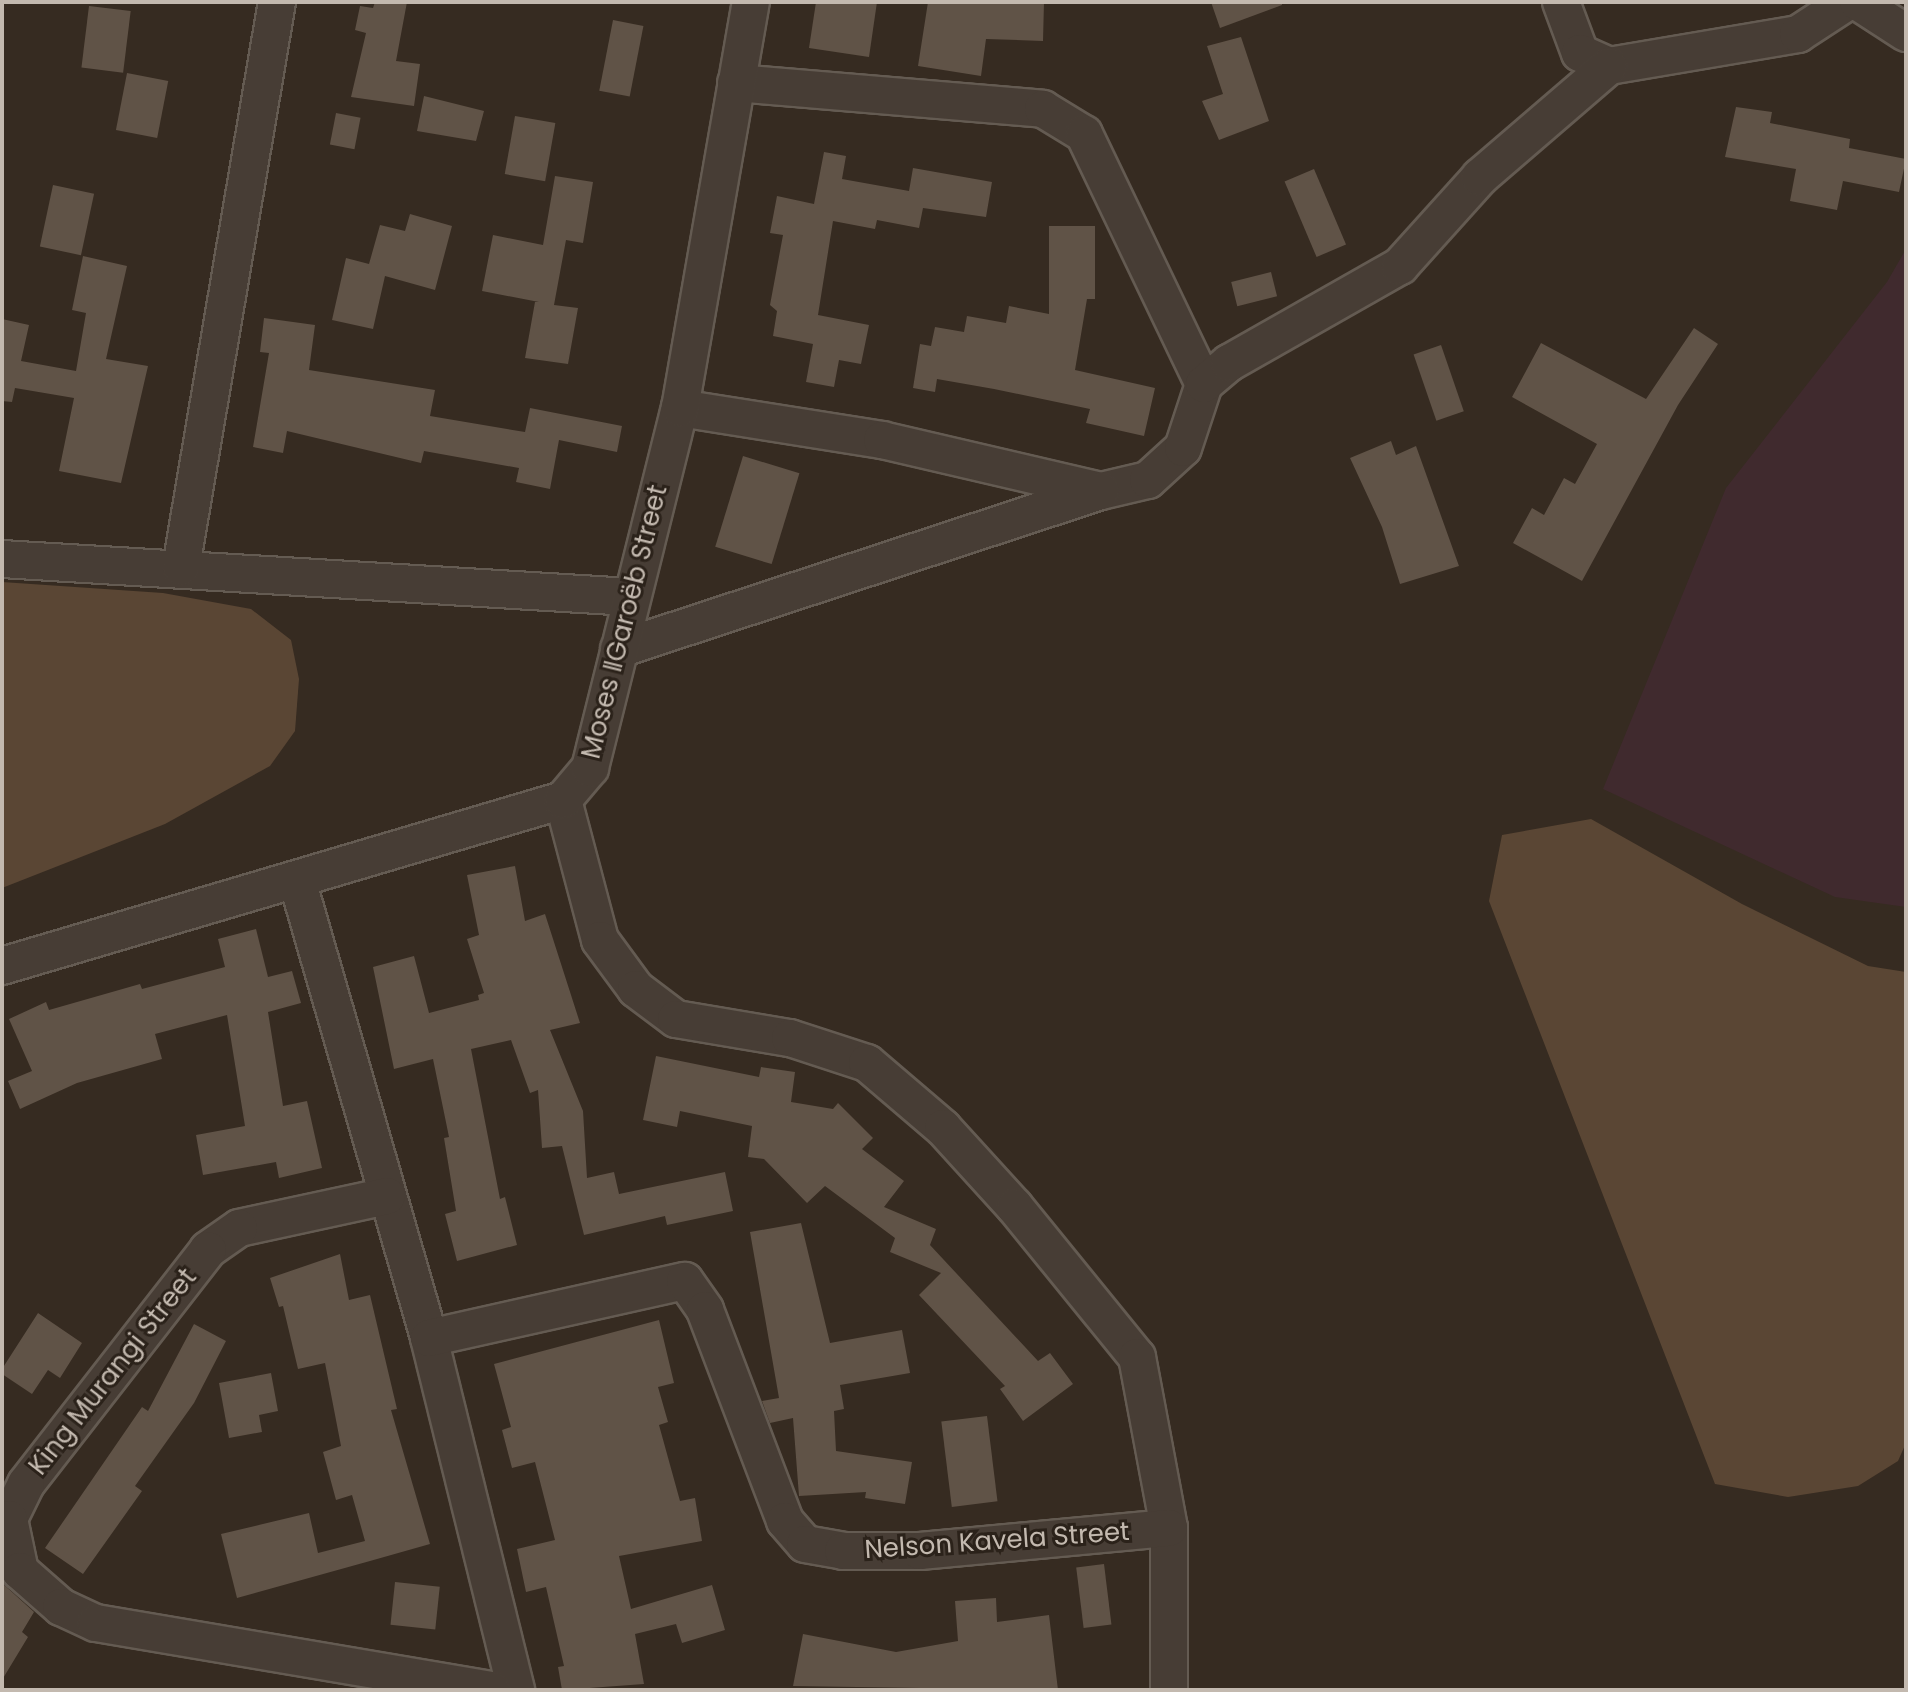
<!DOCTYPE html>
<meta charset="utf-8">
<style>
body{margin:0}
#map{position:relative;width:1908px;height:1692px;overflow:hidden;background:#362b21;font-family:Poppins,sans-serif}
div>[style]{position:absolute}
.green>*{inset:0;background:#402a2e}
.water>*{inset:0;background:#5a4634}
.building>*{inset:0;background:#605347;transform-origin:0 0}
.roads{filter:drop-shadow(2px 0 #645b52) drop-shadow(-2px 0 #645b52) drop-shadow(0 2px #645b52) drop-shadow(0 -2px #645b52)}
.minor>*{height:36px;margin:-18px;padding:0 18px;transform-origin:18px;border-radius:18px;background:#473d35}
span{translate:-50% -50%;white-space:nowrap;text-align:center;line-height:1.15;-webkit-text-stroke:6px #2b221a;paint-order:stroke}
.street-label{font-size:26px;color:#c3b9af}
.frame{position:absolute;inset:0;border:4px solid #c3b9af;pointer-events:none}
</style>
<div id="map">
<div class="green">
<i style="clip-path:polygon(1906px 249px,1906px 907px,1835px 897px,1603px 789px,1726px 488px,1887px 282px)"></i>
</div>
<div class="water">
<i style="clip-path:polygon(2px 582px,163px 593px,251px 609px,291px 640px,299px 679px,295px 731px,270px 766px,165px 824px,2px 888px)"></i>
<i style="clip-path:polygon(1591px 819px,1742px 904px,1868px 966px,1906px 972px,1906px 1443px,1898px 1461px,1858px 1486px,1788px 1497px,1715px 1484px,1489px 901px,1502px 835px)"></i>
</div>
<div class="building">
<i style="clip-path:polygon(375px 2px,407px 2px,396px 61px,420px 64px,414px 106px,351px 97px,366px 33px,355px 30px,360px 6px,373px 8px)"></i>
<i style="clip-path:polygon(816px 2px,877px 2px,869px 57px,809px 48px)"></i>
<i style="clip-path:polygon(928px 2px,1044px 2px,1043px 41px,986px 39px,981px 76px,918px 66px)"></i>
<i style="clip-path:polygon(1211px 2px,1282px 2px,1282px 5px,1220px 28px)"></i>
<i style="left:89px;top:6px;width:42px;height:62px;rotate:7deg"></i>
<i style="left:613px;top:20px;width:31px;height:72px;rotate:11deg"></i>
<i style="clip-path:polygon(1241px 37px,1269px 121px,1219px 140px,1202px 101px,1223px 94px,1207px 46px)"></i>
<i style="left:127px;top:73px;width:42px;height:58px;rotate:11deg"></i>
<i style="clip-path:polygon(424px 96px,484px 111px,476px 141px,417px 131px)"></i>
<i style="clip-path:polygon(1736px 107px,1772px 112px,1770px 123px,1850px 139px,1849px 148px,1906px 159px,1899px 192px,1843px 181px,1837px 210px,1790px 201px,1796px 169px,1725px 157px)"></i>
<i style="left:336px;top:113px;width:25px;height:32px;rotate:11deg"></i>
<i style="left:515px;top:116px;width:41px;height:59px;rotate:10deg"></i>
<i style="clip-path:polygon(824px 152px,846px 156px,842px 179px,909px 191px,913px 168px,992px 182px,986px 217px,923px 208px,919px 228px,877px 220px,875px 229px,833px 221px,818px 315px,869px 325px,861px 364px,839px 360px,834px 387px,806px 382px,813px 344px,773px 336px,777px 311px,770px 305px,783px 235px,770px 233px,777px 196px,814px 204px)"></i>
<i style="left:1314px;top:169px;width:82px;height:32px;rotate:67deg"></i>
<i style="clip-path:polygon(555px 176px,593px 182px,583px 243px,566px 240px,554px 305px,578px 308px,568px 364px,525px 358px,535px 302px,539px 302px,482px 291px,493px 235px,543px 245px)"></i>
<i style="left:53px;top:185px;width:42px;height:63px;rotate:12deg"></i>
<i style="clip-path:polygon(410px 214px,452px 226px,435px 290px,385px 276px,373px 329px,332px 320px,346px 258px,369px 264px,380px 225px,405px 231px)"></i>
<i style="clip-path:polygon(1049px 226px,1095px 226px,1095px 299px,1087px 299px,1075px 370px,1155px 388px,1144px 436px,1086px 423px,1090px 409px,994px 389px,937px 379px,935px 392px,913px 388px,920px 344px,931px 346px,935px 327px,964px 332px,967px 316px,1006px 323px,1009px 306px,1049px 314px)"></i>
<i style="clip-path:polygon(83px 256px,127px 266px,106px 359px,148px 366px,121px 483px,59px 471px,74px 398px,15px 388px,12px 402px,2px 401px,2px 319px,29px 325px,21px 361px,76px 371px,86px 313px,72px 310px)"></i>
<i style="left:1271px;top:272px;width:25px;height:41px;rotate:76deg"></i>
<i style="clip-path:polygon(264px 318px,315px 325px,309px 370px,435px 390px,430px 416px,525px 432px,530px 408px,622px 426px,617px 452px,559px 440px,550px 489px,516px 482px,519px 468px,424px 451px,421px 463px,287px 431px,283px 453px,253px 447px,269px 353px,260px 352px)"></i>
<i style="clip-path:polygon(1694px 328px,1718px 344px,1678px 405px,1582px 581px,1513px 543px,1532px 508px,1544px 515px,1564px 478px,1575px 484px,1597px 444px,1512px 397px,1541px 343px,1646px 399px)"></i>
<i style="left:1441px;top:345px;width:70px;height:29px;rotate:71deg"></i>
<i style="clip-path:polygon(1391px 441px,1396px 455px,1416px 446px,1459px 566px,1400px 584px,1382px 527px,1350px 458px)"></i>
<i style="left:743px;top:456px;width:59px;height:95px;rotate:17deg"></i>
<i style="clip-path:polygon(515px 866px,525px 921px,545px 914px,580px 1023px,550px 1030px,583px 1111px,587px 1178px,614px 1172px,619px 1194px,725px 1172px,733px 1211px,667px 1225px,665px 1216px,584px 1235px,562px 1146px,542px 1148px,538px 1090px,530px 1093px,511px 1040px,471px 1049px,500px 1199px,505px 1197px,517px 1245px,457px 1261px,445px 1214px,456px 1211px,444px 1138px,449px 1137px,433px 1059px,394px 1069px,373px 967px,414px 956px,429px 1013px,479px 1000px,478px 995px,484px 993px,467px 939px,479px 935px,467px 875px)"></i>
<i style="clip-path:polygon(256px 929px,268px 977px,292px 971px,301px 1003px,268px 1012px,283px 1106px,307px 1101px,322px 1168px,279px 1178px,276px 1162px,203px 1175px,196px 1135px,245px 1126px,227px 1015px,155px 1034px,162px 1059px,77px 1083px,20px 1109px,8px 1081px,32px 1071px,9px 1019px,46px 1002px,49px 1010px,140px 984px,142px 989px,225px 967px,218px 939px)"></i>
<i style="clip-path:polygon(656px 1056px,759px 1077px,761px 1067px,795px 1072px,791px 1102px,833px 1109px,838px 1103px,873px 1138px,862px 1149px,904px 1181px,884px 1207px,936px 1229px,930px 1245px,1038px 1361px,1050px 1353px,1073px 1384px,1023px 1421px,1000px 1389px,1005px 1386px,919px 1295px,941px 1273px,890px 1252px,895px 1238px,825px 1186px,807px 1203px,764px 1159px,748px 1157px,752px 1126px,680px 1111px,677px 1127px,643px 1120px)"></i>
<i style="clip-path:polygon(801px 1223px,830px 1343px,902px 1330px,910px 1373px,840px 1385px,844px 1409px,834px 1411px,836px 1451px,912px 1462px,905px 1504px,865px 1498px,866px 1492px,799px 1496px,793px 1418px,770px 1423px,762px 1401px,779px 1398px,750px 1232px)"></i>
<i style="clip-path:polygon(340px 1254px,349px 1300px,370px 1295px,397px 1409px,391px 1410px,430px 1544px,370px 1561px,368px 1554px,370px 1561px,237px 1598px,221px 1534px,309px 1513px,318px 1553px,365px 1541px,352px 1495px,336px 1500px,323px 1452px,341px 1446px,325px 1363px,298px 1369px,283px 1306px,279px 1307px,270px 1278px)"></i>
<i style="clip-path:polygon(38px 1313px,82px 1343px,60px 1378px,48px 1370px,32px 1394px,2px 1374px,2px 1369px)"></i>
<i style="clip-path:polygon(659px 1320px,674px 1383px,658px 1387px,668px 1422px,659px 1425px,680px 1501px,695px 1498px,702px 1541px,619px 1556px,631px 1609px,712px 1585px,725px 1630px,682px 1643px,676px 1624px,635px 1634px,644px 1684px,562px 1690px,558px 1667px,564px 1666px,546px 1587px,526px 1592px,517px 1549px,555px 1540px,535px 1462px,512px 1468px,502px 1430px,511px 1427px,494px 1364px)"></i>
<i style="clip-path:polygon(194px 1324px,226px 1341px,194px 1403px,135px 1486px,142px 1491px,83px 1574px,45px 1548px,142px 1407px,148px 1411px)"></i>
<i style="clip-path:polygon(271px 1373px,278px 1411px,259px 1415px,262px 1432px,229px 1438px,219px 1383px)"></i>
<i style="left:987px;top:1416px;width:86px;height:46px;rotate:83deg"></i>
<i style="left:1104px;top:1564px;width:61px;height:28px;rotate:83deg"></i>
<i style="left:395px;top:1582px;width:45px;height:43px;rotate:6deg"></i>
<i style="clip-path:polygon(2px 1583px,34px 1612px,22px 1632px,28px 1637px,2px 1680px)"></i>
<i style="clip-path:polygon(996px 1598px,997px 1622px,1049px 1615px,1058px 1690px,793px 1686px,803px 1634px,896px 1652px,958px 1641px,955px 1601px)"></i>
</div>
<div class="roads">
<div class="minor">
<i style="left:1561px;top:2px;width:54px;rotate:69.6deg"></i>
<i style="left:1580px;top:53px;width:32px;rotate:24deg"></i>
<i style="left:1609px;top:66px;width:192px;rotate:-9.6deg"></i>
<i style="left:1798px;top:34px;width:59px;rotate:-33.1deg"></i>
<i style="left:1858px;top:2px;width:57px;rotate:32.9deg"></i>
<i style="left:736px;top:83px;width:308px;rotate:4.8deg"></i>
<i style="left:1043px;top:109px;width:48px;rotate:31.4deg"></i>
<i style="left:1084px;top:134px;width:277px;rotate:64.4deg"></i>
<i style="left:680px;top:408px;width:205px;rotate:9deg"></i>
<i style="left:882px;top:440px;width:225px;rotate:13.1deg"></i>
<i style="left:1101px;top:491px;width:48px;rotate:-13.2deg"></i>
<i style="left:1148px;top:480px;width:47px;rotate:-42.4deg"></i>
<i style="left:1183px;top:448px;width:67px;rotate:-71.8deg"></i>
<i style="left:1204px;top:384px;width:33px;rotate:-40deg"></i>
<i style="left:1229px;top:363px;width:197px;rotate:-29.6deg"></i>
<i style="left:1400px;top:266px;width:120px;rotate:-48deg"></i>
<i style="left:1480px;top:177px;width:170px;rotate:-40.7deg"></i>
<i style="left:2px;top:559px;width:629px;rotate:3.46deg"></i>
<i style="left:181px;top:567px;width:573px;rotate:-80.36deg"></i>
<i style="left:619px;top:649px;width:507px;rotate:-18.15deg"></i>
<i style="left:563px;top:800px;width:145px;rotate:75.2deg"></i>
<i style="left:600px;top:940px;width:61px;rotate:53.7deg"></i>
<i style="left:636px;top:989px;width:50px;rotate:36.9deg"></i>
<i style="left:676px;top:1019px;width:116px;rotate:9.5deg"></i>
<i style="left:790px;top:1038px;width:81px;rotate:18deg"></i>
<i style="left:867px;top:1063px;width:100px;rotate:40.5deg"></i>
<i style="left:943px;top:1128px;width:107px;rotate:47.7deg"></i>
<i style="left:1015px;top:1207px;width:193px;rotate:50.9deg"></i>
<i style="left:1137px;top:1357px;width:174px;rotate:79.4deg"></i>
<i style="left:1169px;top:1528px;width:162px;rotate:90deg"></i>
<i style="left:297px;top:880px;width:477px;rotate:73.9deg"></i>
<i style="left:429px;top:1338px;width:363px;rotate:76.1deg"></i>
<i style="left:2px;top:966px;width:585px;rotate:-16.48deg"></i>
<i style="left:563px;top:800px;width:42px;rotate:-49.8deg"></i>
<i style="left:590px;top:768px;width:371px;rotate:-76deg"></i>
<i style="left:680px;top:408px;width:412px;rotate:-80.1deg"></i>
<i style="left:387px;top:1196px;width:151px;rotate:167.8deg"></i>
<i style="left:239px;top:1228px;width:38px;rotate:145deg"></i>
<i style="left:208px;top:1250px;width:296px;rotate:127.9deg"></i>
<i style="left:26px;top:1484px;width:39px;rotate:116deg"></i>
<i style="left:9px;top:1519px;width:53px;rotate:78.1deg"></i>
<i style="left:20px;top:1571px;width:55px;rotate:41.3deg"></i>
<i style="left:61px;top:1607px;width:38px;rotate:25deg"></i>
<i style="left:96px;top:1623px;width:401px;rotate:9.6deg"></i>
<i style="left:429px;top:1338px;width:262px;rotate:-12.6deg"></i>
<i style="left:685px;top:1281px;width:35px;rotate:55deg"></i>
<i style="left:705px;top:1310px;width:226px;rotate:69.2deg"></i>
<i style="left:785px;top:1521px;width:30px;rotate:49deg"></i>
<i style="left:805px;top:1544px;width:39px;rotate:10deg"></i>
<i style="left:843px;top:1551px;width:77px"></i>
<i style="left:920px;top:1551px;width:250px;rotate:-5.3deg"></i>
</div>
</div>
<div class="street-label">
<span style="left:625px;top:622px;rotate:-76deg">Moses ǁGaroëb Street</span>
<span style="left:113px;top:1372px;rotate:-52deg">King Murangi Street</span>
<span style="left:997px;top:1541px;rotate:-4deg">Nelson Kavela Street</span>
</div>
<div class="frame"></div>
</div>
